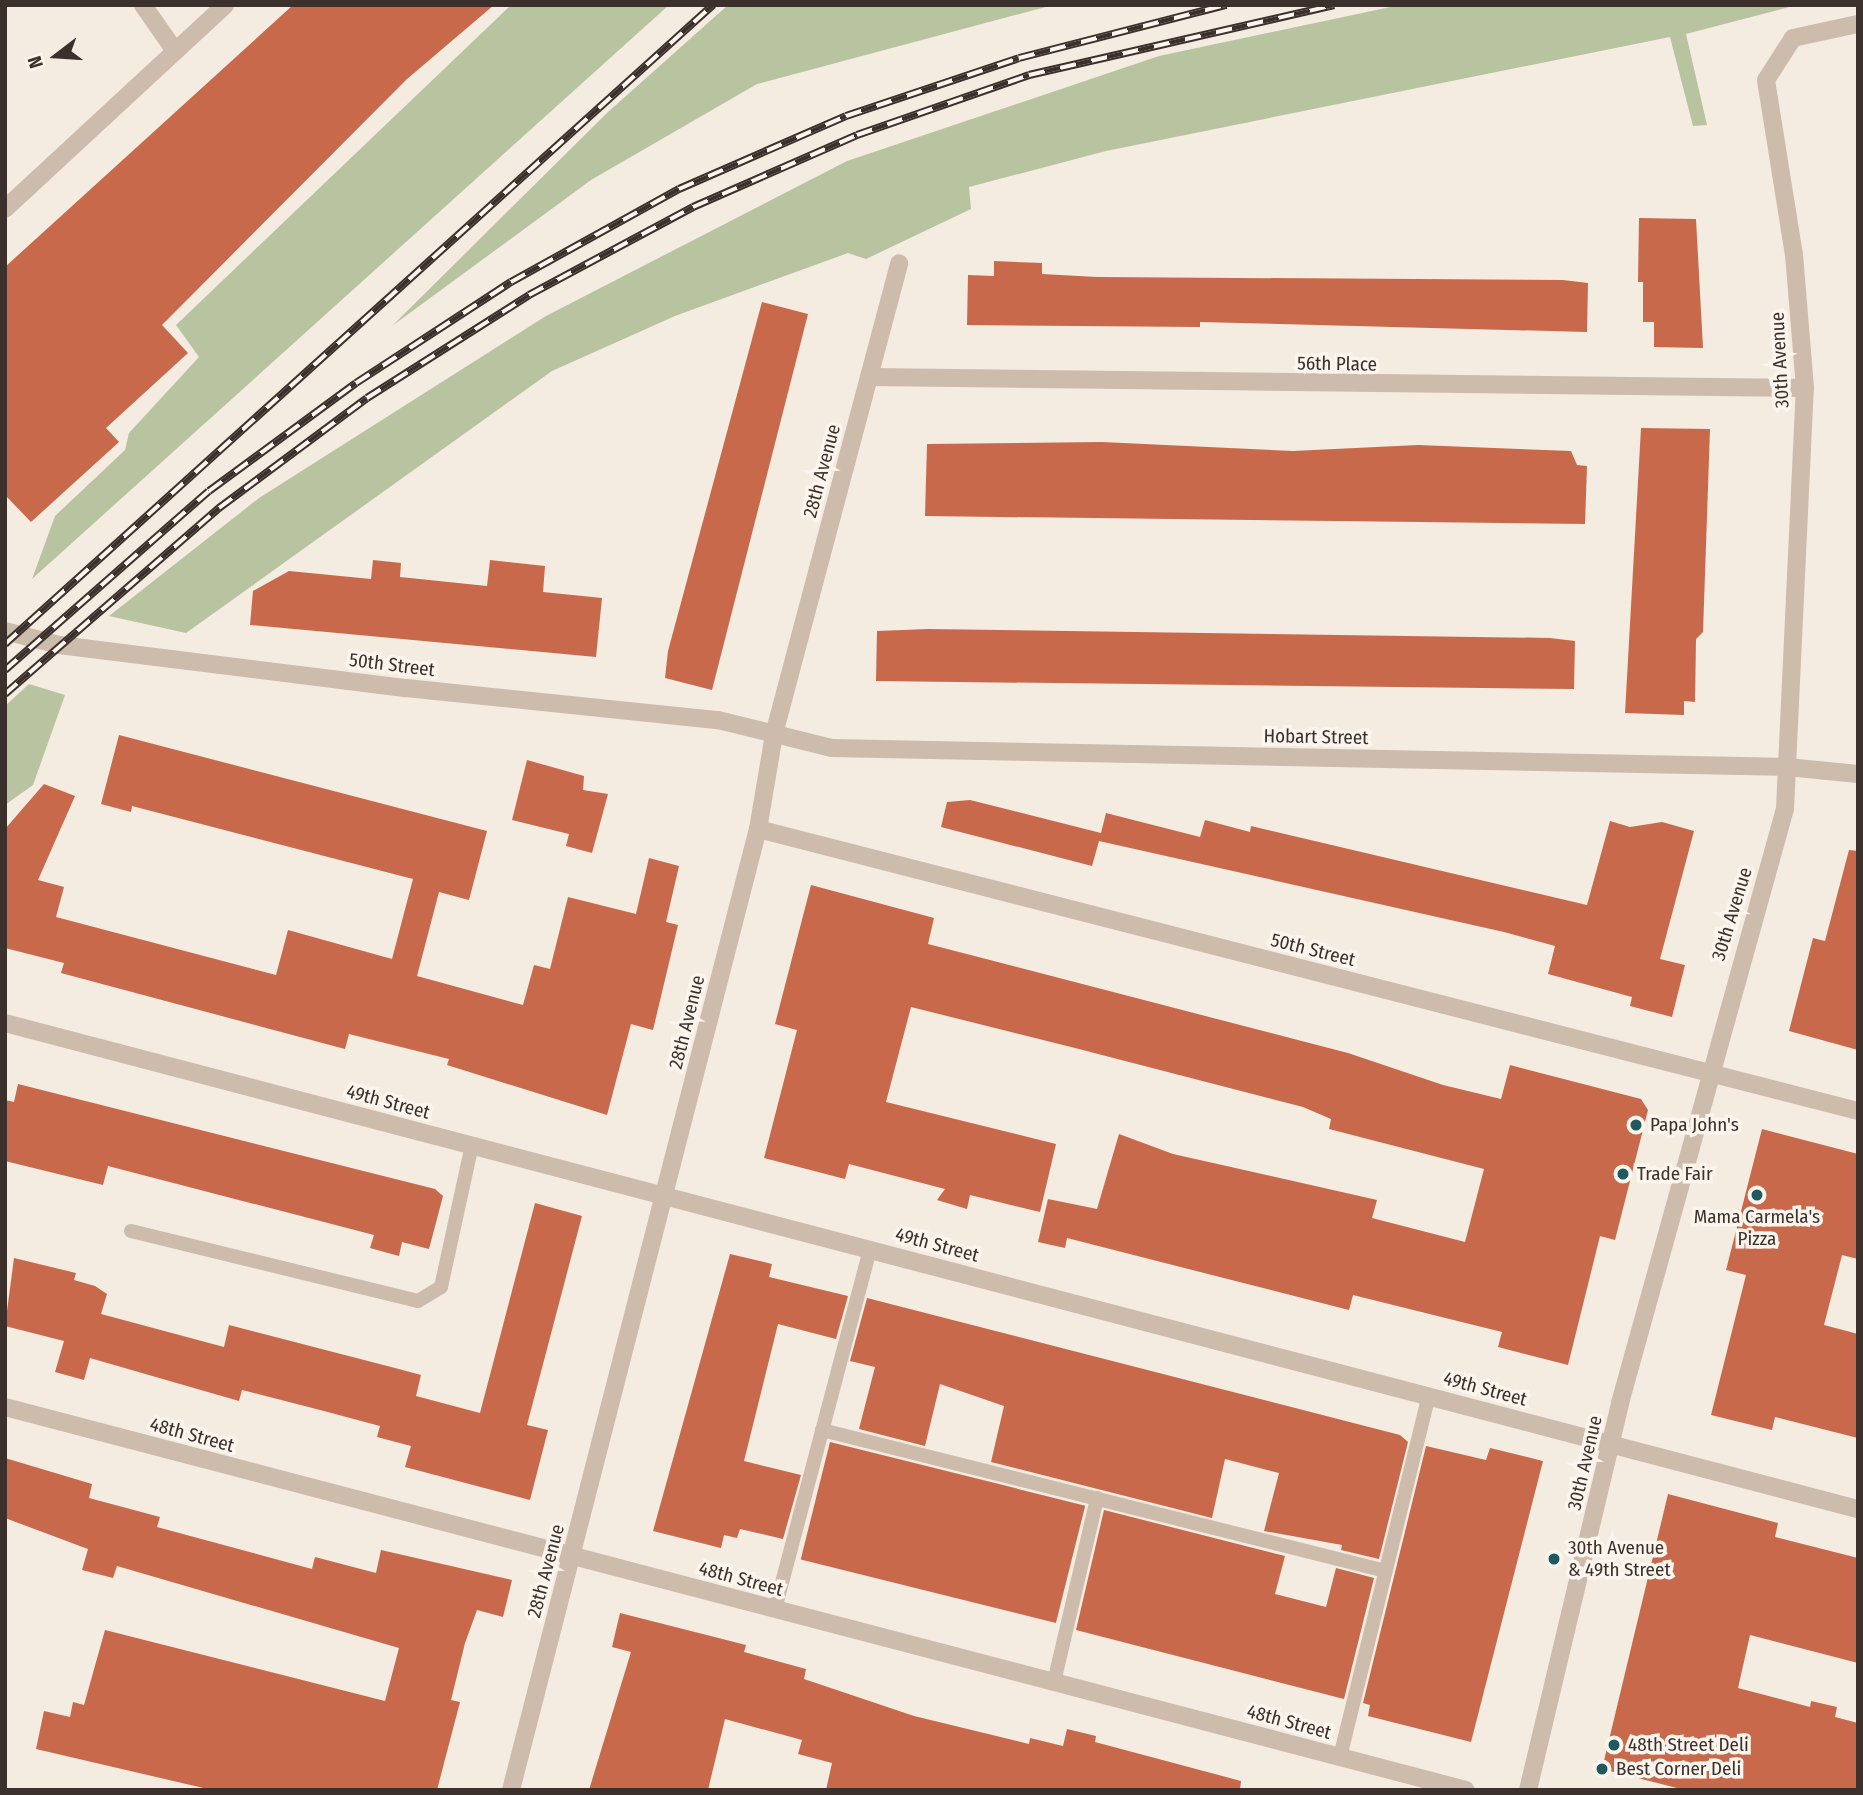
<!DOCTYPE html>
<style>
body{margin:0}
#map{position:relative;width:1863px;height:1795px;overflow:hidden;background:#f4ebe1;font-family:"Fira Sans Condensed",sans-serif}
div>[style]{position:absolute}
.green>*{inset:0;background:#b8c4a0}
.building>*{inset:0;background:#c8694b;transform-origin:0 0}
.lane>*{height:14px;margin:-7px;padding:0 7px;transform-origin:7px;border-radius:7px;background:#cdbbac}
.street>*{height:18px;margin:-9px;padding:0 9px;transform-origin:9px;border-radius:9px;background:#cdbbac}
.rail>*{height:8px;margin-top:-4px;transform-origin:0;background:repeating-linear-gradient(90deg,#fbf5ee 0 16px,#3b302b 0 32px);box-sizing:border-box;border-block:2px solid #3b302b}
.dots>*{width:19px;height:19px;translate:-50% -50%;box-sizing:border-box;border:4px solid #fbf5ee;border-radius:50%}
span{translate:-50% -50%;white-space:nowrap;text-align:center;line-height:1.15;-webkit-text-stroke:7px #fbf5ee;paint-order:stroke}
.street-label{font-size:19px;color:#3b302b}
.poi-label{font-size:19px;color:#3b302b}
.left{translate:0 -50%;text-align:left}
.frame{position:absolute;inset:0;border:7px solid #3b302b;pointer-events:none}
.north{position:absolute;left:21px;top:21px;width:70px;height:70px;-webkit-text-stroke:5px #fbf5ee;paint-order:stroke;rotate:253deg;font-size:19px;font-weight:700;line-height:28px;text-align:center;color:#3b302b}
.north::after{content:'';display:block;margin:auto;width:24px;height:32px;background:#3b302b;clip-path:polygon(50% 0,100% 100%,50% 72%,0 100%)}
</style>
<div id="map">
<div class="green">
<i style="clip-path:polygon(511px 5px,669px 5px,32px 579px,55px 516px,125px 450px,129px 433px,199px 357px,176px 325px)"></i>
<i style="clip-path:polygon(728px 5px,1053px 5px,757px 84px,591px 180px,392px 326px,608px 112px)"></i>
<i style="clip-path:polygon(1400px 5px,1797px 5px,1686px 34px,1707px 125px,1693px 126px,1670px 37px,1106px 151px,969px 187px,971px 209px,866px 259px,848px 253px,675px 316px,552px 371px,186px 633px,109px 616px,259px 498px,546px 316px,847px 161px,1159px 56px)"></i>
<i style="clip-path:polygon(29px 684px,65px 695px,33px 785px,5px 805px,5px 706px)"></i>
</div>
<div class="building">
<i style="clip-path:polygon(293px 5px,494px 5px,407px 79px,162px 325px,188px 353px,106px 428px,119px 442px,31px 522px,5px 495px,5px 267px)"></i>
<i style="clip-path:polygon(1639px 218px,1696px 219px,1703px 348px,1654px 347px,1654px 322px,1643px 322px,1643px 282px,1638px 282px)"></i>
<i style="clip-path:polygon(994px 261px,1042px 263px,1042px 274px,1097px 277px,1563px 280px,1588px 283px,1587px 332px,1200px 322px,1200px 327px,967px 325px,968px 275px,994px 276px)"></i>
<i style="clip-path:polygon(762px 302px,808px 314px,712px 690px,665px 678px,668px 651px)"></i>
<i style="clip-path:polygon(1641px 428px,1710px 429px,1703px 632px,1696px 639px,1695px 702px,1684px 701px,1684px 715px,1625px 713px)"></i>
<i style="clip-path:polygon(1102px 442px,1293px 451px,1418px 445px,1571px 451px,1577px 465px,1587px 466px,1585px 524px,925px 516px,927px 444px)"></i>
<i style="clip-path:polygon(373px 560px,401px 563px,400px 577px,487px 586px,490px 560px,545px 566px,543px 592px,602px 598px,596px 657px,250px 625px,253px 591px,289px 571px,371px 579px)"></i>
<i style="clip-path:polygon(928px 629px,1550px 638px,1575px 641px,1574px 689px,876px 681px,877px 631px)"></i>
<i style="clip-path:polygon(119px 735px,487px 831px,469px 900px,439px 892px,417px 976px,523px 1005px,534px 965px,550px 969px,568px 897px,636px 914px,649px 858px,679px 866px,666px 922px,678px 925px,653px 1030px,631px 1024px,607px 1115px,447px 1065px,449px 1059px,349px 1034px,345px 1049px,61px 973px,64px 963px,5px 948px,5px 829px,44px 784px,75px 796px,38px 880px,64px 887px,56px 917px,276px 975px,288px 930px,392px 959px,413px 879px,132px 806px,131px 812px,101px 804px)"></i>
<i style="clip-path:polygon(527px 760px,584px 776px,583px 790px,608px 794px,592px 853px,566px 846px,569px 834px,512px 820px)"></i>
<i style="clip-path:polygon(970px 800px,1101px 833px,1106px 813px,1200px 837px,1205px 820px,1250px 832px,1251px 826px,1587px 905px,1610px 821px,1630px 827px,1662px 822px,1694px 831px,1660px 959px,1685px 965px,1672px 1017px,1630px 1006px,1632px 997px,1548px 974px,1555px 946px,1504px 932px,1099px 841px,1092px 866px,941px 827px,947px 802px)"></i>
<i style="clip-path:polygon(1849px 850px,1858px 851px,1858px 1050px,1789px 1031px,1813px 938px,1825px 941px)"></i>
<i style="clip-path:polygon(811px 885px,934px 918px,928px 944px,1348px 1053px,1443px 1085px,1501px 1099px,1510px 1065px,1641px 1099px,1648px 1110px,1615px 1240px,1600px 1236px,1568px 1365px,1498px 1347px,1502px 1332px,1353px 1295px,1349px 1310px,1067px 1238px,1065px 1248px,1038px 1242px,1048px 1199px,1097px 1209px,1119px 1134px,1173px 1154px,1377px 1200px,1372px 1218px,1465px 1242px,1484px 1169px,1329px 1129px,1331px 1119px,1303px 1107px,1075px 1048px,911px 1007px,886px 1102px,1056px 1144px,1040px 1212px,970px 1195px,967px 1209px,937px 1200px,945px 1189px,849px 1164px,845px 1179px,764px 1158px,797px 1030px,775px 1024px)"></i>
<i style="clip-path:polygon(18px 1084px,435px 1189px,443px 1196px,429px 1249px,402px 1242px,399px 1256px,370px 1248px,374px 1235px,108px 1166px,103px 1185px,5px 1161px,5px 1100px,14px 1102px)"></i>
<i style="clip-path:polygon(1762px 1129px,1858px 1154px,1858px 1259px,1842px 1255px,1824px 1325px,1858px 1334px,1858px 1438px,1775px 1417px,1772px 1430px,1711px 1415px,1746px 1275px,1726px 1270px)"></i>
<i style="clip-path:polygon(535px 1203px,582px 1216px,527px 1425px,548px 1430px,530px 1500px,405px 1467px,411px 1446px,377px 1437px,380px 1426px,324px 1411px,242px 1390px,239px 1401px,90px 1358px,84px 1380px,55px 1372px,64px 1341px,5px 1326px,14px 1258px,76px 1273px,74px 1280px,95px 1286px,107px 1294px,101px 1314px,224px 1347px,229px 1325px,395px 1368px,421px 1375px,416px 1396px,480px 1413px)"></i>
<i style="clip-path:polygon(730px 1254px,772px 1264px,769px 1277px,848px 1296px,836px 1339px,778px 1324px,744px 1461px,801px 1475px,783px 1539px,740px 1529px,737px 1538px,724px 1535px,721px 1548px,653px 1531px)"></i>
<i style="clip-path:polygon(867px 1298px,1400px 1435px,1408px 1442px,1379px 1559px,1341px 1550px,1342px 1545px,1264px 1531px,1279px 1473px,1225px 1459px,1212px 1518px,991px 1462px,1004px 1406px,940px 1384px,925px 1446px,859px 1429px,875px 1367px,850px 1361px)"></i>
<i style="left:830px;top:1442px;width:263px;height:121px;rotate:14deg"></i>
<i style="clip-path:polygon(1426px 1446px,1486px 1460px,1490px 1448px,1543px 1461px,1471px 1742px,1368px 1716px,1370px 1705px,1363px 1703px)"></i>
<i style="clip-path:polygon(5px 1458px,92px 1484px,89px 1498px,160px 1517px,157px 1527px,312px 1569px,315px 1557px,376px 1573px,381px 1550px,512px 1580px,503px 1617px,477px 1610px,465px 1643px,451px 1700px,460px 1702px,437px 1790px,212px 1790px,36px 1749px,44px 1711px,70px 1717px,73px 1702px,84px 1705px,105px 1630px,385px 1701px,399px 1648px,117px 1566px,113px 1578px,82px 1570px,88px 1549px,5px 1518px)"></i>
<i style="clip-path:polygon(1668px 1494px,1778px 1523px,1775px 1537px,1858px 1558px,1858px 1663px,1750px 1635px,1738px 1688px,1810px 1707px,1811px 1701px,1837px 1707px,1835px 1717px,1858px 1723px,1858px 1790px,1685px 1790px,1602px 1769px)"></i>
<i style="clip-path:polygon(1104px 1510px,1285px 1556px,1275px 1594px,1326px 1607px,1336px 1568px,1374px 1578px,1344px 1699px,1076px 1630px)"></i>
<i style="clip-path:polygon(620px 1613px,746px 1645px,744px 1652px,806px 1669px,804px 1679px,914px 1716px,1029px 1744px,1030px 1738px,1063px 1746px,1067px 1729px,1096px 1736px,1095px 1742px,1241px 1781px,1240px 1790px,826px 1790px,832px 1763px,798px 1754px,802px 1740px,725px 1719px,708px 1790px,589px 1790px,631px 1652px,612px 1647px)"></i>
</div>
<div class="lane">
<i style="left:131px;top:1231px;width:295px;rotate:13.7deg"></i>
<i style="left:418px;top:1301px;width:27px;rotate:-31deg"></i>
<i style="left:441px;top:1287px;width:145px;rotate:-77.7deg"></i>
<i style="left:822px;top:1430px;width:581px;rotate:14.04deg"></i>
<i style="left:775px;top:1609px;width:371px;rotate:-75.2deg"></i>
<i style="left:1054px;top:1682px;width:189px;rotate:-76.8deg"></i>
<i style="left:1340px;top:1757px;width:372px;rotate:-76.2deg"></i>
</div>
<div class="street">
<i style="left:143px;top:5px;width:56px;rotate:55.2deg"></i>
<i style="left:5px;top:209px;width:300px;rotate:-42.8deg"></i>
<i style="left:869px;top:377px;width:936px;rotate:0.67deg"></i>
<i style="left:5px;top:631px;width:56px;rotate:14.5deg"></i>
<i style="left:59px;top:645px;width:350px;rotate:7.1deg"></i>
<i style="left:406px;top:688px;width:314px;rotate:5.9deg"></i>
<i style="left:718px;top:720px;width:117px;rotate:13.8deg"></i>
<i style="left:832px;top:748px;width:955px;rotate:1.14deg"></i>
<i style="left:1787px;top:767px;width:71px;rotate:5.6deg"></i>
<i style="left:758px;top:829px;width:1136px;rotate:14.38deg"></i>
<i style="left:5px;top:1023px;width:1916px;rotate:14.7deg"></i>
<i style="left:5px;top:1407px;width:1510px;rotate:14.69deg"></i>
<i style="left:511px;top:1790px;width:992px;rotate:-75.59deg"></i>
<i style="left:758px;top:829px;width:96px;rotate:-80.4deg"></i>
<i style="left:774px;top:734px;width:487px;rotate:-75.1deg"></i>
<i style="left:1528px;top:1790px;width:398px;rotate:-76.6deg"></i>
<i style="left:1620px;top:1403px;width:616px;rotate:-74.48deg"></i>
<i style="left:1785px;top:809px;width:421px;rotate:-87.3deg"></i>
<i style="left:1805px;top:388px;width:133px;rotate:-94.7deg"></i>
<i style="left:1794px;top:255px;width:177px;rotate:-99.1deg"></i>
<i style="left:1766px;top:80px;width:50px;rotate:-57.3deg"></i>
<i style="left:1793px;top:38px;width:66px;rotate:-12.2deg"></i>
</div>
<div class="rail">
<i style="left:5px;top:644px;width:954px;rotate:-42.07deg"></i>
<i style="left:5px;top:670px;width:271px;rotate:-41.3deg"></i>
<i style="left:209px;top:491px;width:182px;rotate:-36.3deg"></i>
<i style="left:356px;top:383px;width:185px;rotate:-33.1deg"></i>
<i style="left:511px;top:282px;width:192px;rotate:-29deg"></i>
<i style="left:679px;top:189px;width:182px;rotate:-23.6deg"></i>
<i style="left:846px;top:116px;width:182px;rotate:-18.5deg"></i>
<i style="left:1019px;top:58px;width:214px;rotate:-14.4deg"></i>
<i style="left:5px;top:694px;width:284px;rotate:-41deg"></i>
<i style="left:219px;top:508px;width:184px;rotate:-36.6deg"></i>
<i style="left:367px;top:398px;width:192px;rotate:-32.4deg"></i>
<i style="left:529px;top:295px;width:186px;rotate:-28.2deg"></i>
<i style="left:693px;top:207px;width:179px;rotate:-23.7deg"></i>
<i style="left:857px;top:135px;width:182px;rotate:-19.2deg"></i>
<i style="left:1029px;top:75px;width:313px;rotate:-12.9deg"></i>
</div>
<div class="dots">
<i style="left:1636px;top:1125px;background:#1f5a5e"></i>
<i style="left:1623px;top:1174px;background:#1f5a5e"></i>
<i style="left:1757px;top:1195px;background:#1f5a5e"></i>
<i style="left:1554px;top:1559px;background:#1f5a5e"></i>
<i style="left:1614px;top:1745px;background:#1f5a5e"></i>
<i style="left:1602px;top:1769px;background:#1f5a5e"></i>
</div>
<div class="street-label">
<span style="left:1780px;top:360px;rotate:-93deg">30th Avenue</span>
<span style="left:1337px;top:364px;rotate:1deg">56th Place</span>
<span style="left:822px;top:471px;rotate:-75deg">28th Avenue</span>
<span style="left:392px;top:665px;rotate:7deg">50th Street</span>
<span style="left:1316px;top:737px;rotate:1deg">Hobart Street</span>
<span style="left:1732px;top:914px;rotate:-73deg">30th Avenue</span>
<span style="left:1313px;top:950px;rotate:14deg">50th Street</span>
<span style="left:687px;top:1022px;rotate:-76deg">28th Avenue</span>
<span style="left:388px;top:1102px;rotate:15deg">49th Street</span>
<span style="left:937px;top:1245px;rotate:15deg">49th Street</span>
<span style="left:1485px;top:1389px;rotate:15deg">49th Street</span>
<span style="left:192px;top:1435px;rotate:15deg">48th Street</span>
<span style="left:1585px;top:1463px;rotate:-77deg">30th Avenue</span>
<span style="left:546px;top:1571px;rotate:-75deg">28th Avenue</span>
<span style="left:741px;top:1579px;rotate:15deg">48th Street</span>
<span style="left:1289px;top:1722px;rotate:15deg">48th Street</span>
</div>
<div class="poi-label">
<span class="left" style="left:1650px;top:1125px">Papa John's</span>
<span class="left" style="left:1637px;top:1174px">Trade Fair</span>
<span style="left:1757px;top:1228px">Mama Carmela's<br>Pizza</span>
<span class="left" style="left:1568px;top:1559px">30th Avenue<br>&amp; 49th Street</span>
<span class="left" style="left:1628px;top:1745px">48th Street Deli</span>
<span class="left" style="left:1616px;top:1769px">Best Corner Deli</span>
</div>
<div class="frame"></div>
<div class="north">N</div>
</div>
